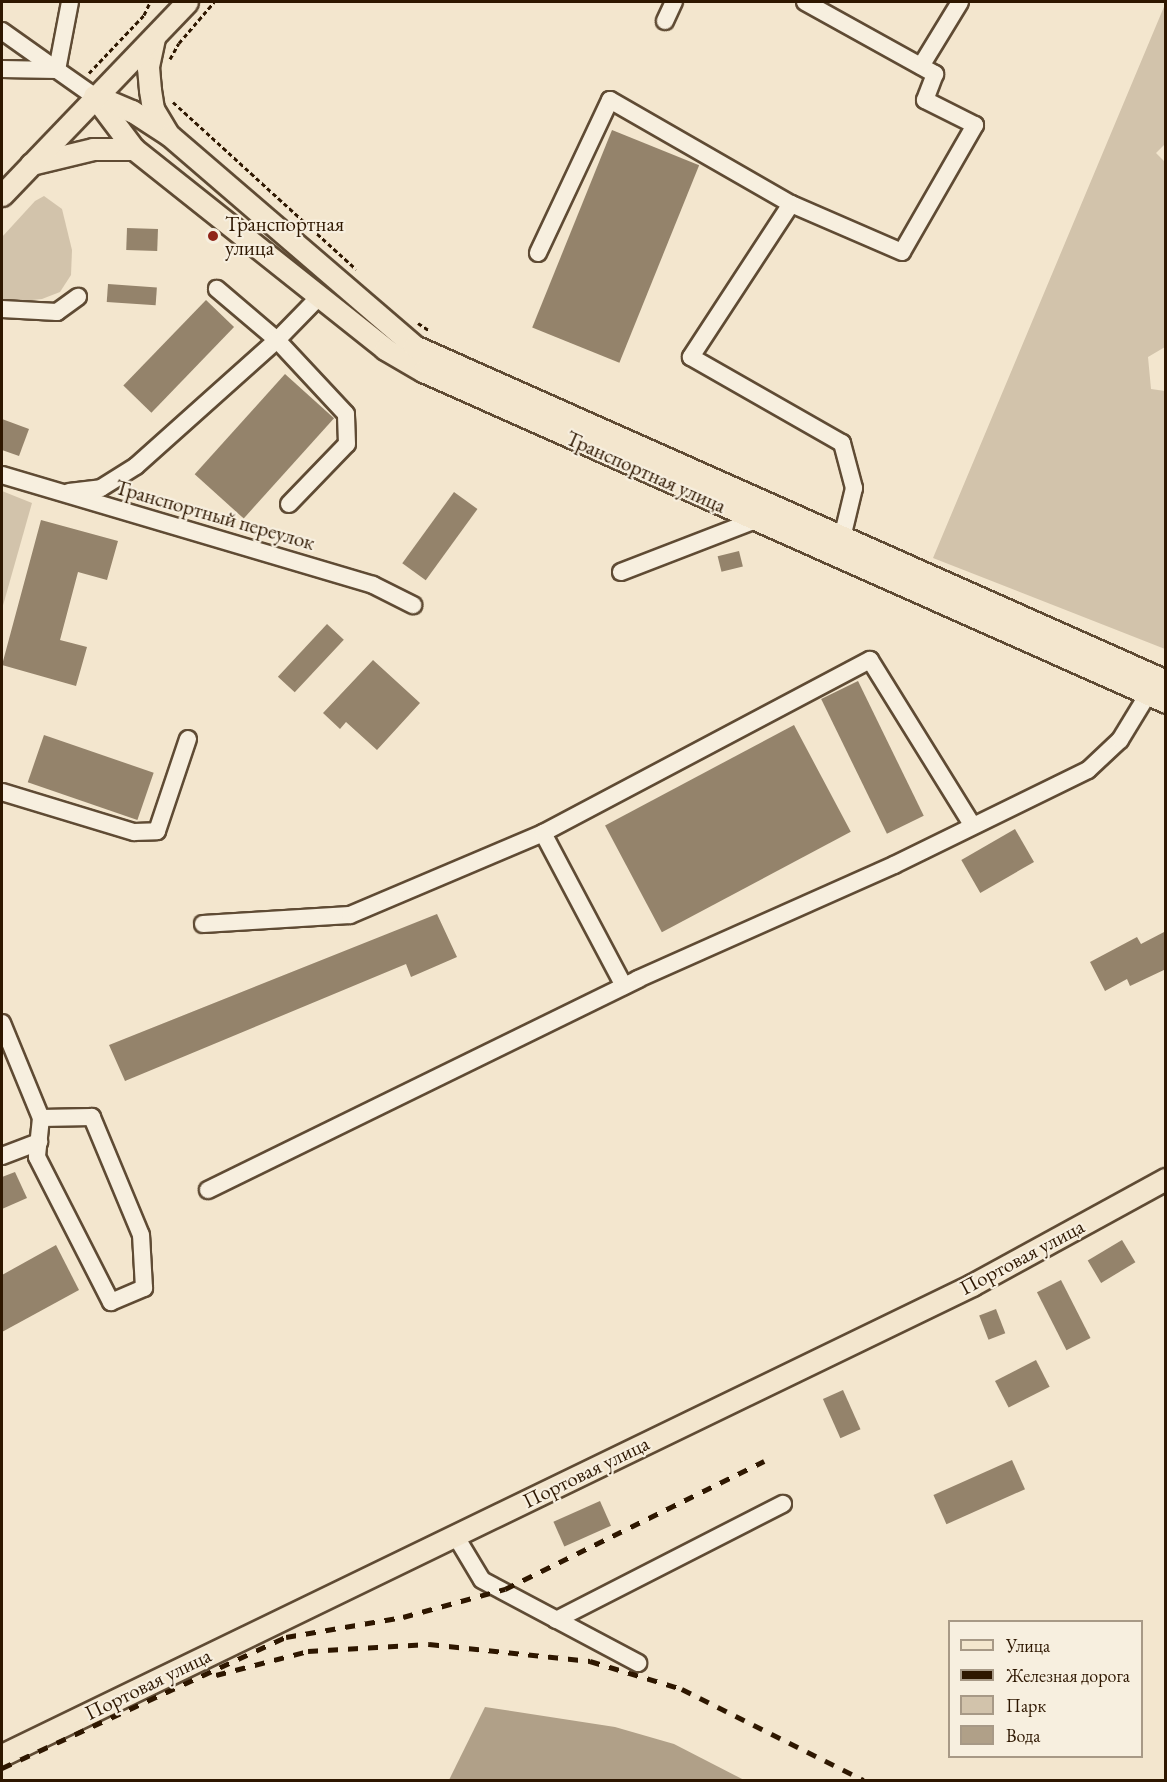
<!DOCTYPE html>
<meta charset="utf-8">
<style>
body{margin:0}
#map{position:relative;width:1167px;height:1782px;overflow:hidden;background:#f3e6ce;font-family:"EB Garamond",serif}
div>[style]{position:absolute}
.green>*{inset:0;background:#d2c3ab}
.water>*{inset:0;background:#b0a088}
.building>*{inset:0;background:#94836b;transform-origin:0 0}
.path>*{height:3px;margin-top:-1.5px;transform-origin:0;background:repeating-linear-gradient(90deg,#2e1700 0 4.5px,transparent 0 7.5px)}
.roads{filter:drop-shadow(2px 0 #5f4b34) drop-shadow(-2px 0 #5f4b34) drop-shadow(0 2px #5f4b34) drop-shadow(0 -2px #5f4b34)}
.minor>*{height:16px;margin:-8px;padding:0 8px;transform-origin:8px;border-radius:8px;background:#f7efdf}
.major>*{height:21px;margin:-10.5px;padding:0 10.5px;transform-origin:10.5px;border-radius:10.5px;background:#f3e6ce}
.rail>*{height:4.5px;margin-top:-2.25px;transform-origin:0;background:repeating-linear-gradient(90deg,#2e1700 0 10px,transparent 0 20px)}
.dots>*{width:16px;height:16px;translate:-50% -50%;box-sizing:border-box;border:3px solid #f7efdf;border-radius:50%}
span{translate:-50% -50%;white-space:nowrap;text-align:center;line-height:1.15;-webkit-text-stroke:4.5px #f7efdf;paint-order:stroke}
.poi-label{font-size:21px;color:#2e1700}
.left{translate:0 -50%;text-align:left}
.street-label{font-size:21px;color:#2e1700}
.frame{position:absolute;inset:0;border:3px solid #2e1700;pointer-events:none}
.legend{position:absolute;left:948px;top:1620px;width:195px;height:138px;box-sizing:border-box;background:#f7efdf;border:2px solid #a79986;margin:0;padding:8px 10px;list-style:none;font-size:18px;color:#2e1700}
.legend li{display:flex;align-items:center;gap:12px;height:30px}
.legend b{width:30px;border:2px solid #a79986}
</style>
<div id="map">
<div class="green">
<i style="clip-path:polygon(1166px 2px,1165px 144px,1156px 153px,1165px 162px,1165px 347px,1148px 357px,1151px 389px,1165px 391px,1165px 649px,933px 558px)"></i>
<i style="clip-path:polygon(44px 196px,62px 209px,72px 250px,71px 275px,60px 292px,42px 299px,2px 303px,2px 237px,35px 201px)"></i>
<i style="clip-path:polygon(2px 491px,32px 503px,2px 609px)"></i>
</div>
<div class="water">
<i style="clip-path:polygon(485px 1707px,615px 1727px,674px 1744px,744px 1780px,449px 1780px)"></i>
</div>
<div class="building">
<i style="left:612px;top:130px;width:94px;height:213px;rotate:22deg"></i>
<i style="left:127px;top:228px;width:31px;height:22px;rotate:2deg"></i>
<i style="left:108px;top:284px;width:49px;height:18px;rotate:4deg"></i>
<i style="left:206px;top:300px;width:39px;height:119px;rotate:44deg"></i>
<i style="left:285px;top:374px;width:66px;height:135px;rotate:42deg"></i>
<i style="clip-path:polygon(2px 419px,29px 429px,19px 456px,2px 450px)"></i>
<i style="left:454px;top:492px;width:29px;height:88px;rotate:36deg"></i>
<i style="clip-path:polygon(41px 520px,118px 541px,107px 580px,78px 572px,60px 640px,87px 647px,76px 686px,2px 665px)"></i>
<i style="left:739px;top:551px;width:16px;height:22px;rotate:76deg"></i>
<i style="left:327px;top:624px;width:23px;height:72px;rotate:43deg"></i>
<i style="clip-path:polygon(373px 660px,420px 703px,377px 750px,346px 722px,340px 729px,323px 713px)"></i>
<i style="left:858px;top:681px;width:150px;height:41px;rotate:64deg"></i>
<i style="left:794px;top:725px;width:121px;height:214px;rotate:62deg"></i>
<i style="left:44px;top:735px;width:116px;height:50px;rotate:19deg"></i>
<i style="left:1015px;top:829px;width:38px;height:62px;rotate:60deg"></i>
<i style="clip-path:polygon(437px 914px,457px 957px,411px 977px,406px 964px,125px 1081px,109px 1045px)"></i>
<i style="clip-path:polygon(1166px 931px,1166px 969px,1130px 986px,1127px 979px,1105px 991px,1090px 962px,1137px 937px,1141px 944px)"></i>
<i style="clip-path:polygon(15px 1172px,27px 1198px,2px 1209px,2px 1177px)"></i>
<i style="left:1122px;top:1240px;width:26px;height:40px;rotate:59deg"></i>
<i style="clip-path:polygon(56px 1245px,79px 1290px,2px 1332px,2px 1275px)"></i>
<i style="left:1061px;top:1280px;width:65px;height:27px;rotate:63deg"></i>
<i style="left:996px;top:1309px;width:26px;height:18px;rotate:69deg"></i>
<i style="left:1036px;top:1360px;width:30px;height:46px;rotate:63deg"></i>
<i style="left:843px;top:1390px;width:43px;height:22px;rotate:66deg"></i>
<i style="left:1012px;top:1460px;width:32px;height:86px;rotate:66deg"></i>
<i style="left:600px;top:1501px;width:27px;height:51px;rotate:66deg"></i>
</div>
<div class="path">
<i style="left:170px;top:59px;width:18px;rotate:-61deg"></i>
<i style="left:179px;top:43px;width:54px;rotate:-49.5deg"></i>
<i style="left:89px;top:73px;width:80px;rotate:-46.5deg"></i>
<i style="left:144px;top:15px;width:14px;rotate:-65deg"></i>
<i style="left:173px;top:102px;width:248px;rotate:42.4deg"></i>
<i style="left:418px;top:323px;width:14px;rotate:34deg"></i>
</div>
<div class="roads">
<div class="minor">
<i style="left:805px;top:2px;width:149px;rotate:29deg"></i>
<i style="left:935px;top:74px;width:28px;rotate:111deg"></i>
<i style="left:925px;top:100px;width:56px;rotate:26.6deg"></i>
<i style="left:975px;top:125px;width:146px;rotate:119.9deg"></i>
<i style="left:902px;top:252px;width:121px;rotate:-156.6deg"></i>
<i style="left:791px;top:204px;width:183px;rotate:123.2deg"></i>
<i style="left:691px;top:357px;width:174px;rotate:29.7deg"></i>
<i style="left:842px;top:443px;width:47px;rotate:75.1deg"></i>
<i style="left:854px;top:488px;width:51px;rotate:103.5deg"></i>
<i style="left:665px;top:21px;width:21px;rotate:-65deg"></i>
<i style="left:2px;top:31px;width:67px;rotate:35.3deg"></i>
<i style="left:57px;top:70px;width:69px;rotate:-79.2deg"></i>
<i style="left:921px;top:66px;width:75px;rotate:-58.6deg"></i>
<i style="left:2px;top:69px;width:55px;rotate:1deg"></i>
<i style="left:57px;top:70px;width:45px;rotate:35.1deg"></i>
<i style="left:538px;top:253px;width:169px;rotate:-64.8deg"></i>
<i style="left:610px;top:100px;width:209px;rotate:29.9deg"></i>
<i style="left:2px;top:309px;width:55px;rotate:3.1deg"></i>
<i style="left:57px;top:312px;width:26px;rotate:-36deg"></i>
<i style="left:2px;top:475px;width:387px;rotate:16.5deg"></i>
<i style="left:373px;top:585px;width:45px;rotate:26.6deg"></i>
<i style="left:69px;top:492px;width:32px;rotate:-7deg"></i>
<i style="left:101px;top:488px;width:41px;rotate:-32.2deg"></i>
<i style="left:136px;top:466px;width:189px;rotate:-41.8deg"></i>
<i style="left:277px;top:340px;width:79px;rotate:-139.6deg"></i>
<i style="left:289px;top:504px;width:83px;rotate:-46deg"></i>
<i style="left:347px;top:444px;width:30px;rotate:-92deg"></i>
<i style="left:346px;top:414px;width:101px;rotate:-133deg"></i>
<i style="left:277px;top:340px;width:59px;rotate:-45.7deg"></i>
<i style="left:621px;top:572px;width:145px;rotate:-21.1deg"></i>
<i style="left:756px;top:520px;width:8px;rotate:-60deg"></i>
<i style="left:2px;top:792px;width:138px;rotate:16.9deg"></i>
<i style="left:134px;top:832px;width:23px;rotate:-2deg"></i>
<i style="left:157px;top:831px;width:97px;rotate:-71.4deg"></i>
<i style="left:543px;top:833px;width:370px;rotate:-27.9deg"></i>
<i style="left:870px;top:660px;width:195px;rotate:58.2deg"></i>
<i style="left:203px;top:924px;width:147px;rotate:-3.5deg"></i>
<i style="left:350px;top:915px;width:210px;rotate:-23deg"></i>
<i style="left:543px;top:833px;width:173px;rotate:62.1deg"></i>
<i style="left:2px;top:1023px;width:103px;rotate:67.7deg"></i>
<i style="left:41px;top:1118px;width:39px;rotate:96deg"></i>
<i style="left:37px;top:1157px;width:163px;rotate:63deg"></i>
<i style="left:111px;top:1302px;width:36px;rotate:-23deg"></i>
<i style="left:144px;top:1288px;width:53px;rotate:-93.2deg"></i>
<i style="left:141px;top:1235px;width:128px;rotate:-112.6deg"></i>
<i style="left:92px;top:1117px;width:51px;rotate:178.9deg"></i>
<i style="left:2px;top:1156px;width:40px;rotate:-21deg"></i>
<i style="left:208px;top:1190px;width:479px;rotate:-26.1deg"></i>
<i style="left:638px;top:979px;width:280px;rotate:-24deg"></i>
<i style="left:894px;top:865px;width:216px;rotate:-26.1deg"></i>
<i style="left:1088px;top:770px;width:44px;rotate:-43.2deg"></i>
<i style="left:1120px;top:740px;width:63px;rotate:-58.6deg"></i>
<i style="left:455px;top:1535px;width:52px;rotate:59deg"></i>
<i style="left:482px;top:1580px;width:177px;rotate:28deg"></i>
<i style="left:556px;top:1620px;width:255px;rotate:-27.1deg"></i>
</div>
<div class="major">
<i style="left:154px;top:38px;width:30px;rotate:102deg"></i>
<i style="left:148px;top:67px;width:23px;rotate:85deg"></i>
<i style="left:150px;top:90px;width:19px;rotate:81deg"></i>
<i style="left:153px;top:109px;width:27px;rotate:59deg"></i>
<i style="left:94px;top:96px;width:66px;rotate:53deg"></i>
<i style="left:134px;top:149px;width:321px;rotate:38.5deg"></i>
<i style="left:385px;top:349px;width:44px;rotate:30.1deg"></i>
<i style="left:423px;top:371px;width:813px;rotate:24.01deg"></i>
<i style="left:96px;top:96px;width:39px;rotate:23deg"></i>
<i style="left:132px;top:111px;width:44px;rotate:33deg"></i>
<i style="left:169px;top:135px;width:323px;rotate:40.7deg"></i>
<i style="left:414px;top:346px;width:823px;rotate:24.01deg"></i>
<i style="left:31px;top:164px;width:64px;rotate:-13.6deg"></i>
<i style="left:93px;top:149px;width:41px"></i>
<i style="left:2px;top:195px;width:267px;rotate:-46.2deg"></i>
<i style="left:2px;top:1755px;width:1078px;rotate:-25.85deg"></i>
<i style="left:972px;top:1285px;width:221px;rotate:-28.7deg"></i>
</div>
</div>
<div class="rail">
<i style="left:216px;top:1675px;width:95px;rotate:-14.6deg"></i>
<i style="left:308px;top:1651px;width:121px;rotate:-3.3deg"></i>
<i style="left:429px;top:1644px;width:162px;rotate:6deg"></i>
<i style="left:590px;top:1661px;width:96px;rotate:16.9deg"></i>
<i style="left:682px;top:1689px;width:203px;rotate:26.6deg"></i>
<i style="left:2px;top:1768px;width:313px;rotate:-24.8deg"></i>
<i style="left:286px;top:1637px;width:119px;rotate:-9.7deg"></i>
<i style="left:403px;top:1617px;width:106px;rotate:-15.4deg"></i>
<i style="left:505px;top:1589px;width:289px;rotate:-26.3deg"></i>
</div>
<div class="dots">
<i style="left:213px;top:236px;background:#8f2418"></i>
</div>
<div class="poi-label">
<span class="left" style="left:225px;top:236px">Транспортная<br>улица</span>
</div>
<div class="street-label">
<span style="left:646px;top:472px;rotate:24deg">Транспортная улица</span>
<span style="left:215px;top:515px;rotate:16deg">Транспортный переулок</span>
<span style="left:1022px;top:1257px;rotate:-28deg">Портовая улица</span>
<span style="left:586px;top:1472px;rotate:-26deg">Портовая улица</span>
<span style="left:148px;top:1684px;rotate:-26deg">Портовая улица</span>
</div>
<div class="frame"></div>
<ul class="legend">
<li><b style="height:8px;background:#f3e6ce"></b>Улица</li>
<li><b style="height:8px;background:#2e1700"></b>Железная дорога</li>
<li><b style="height:16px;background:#d2c3ab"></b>Парк</li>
<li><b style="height:16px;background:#b0a088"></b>Вода</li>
</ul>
</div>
